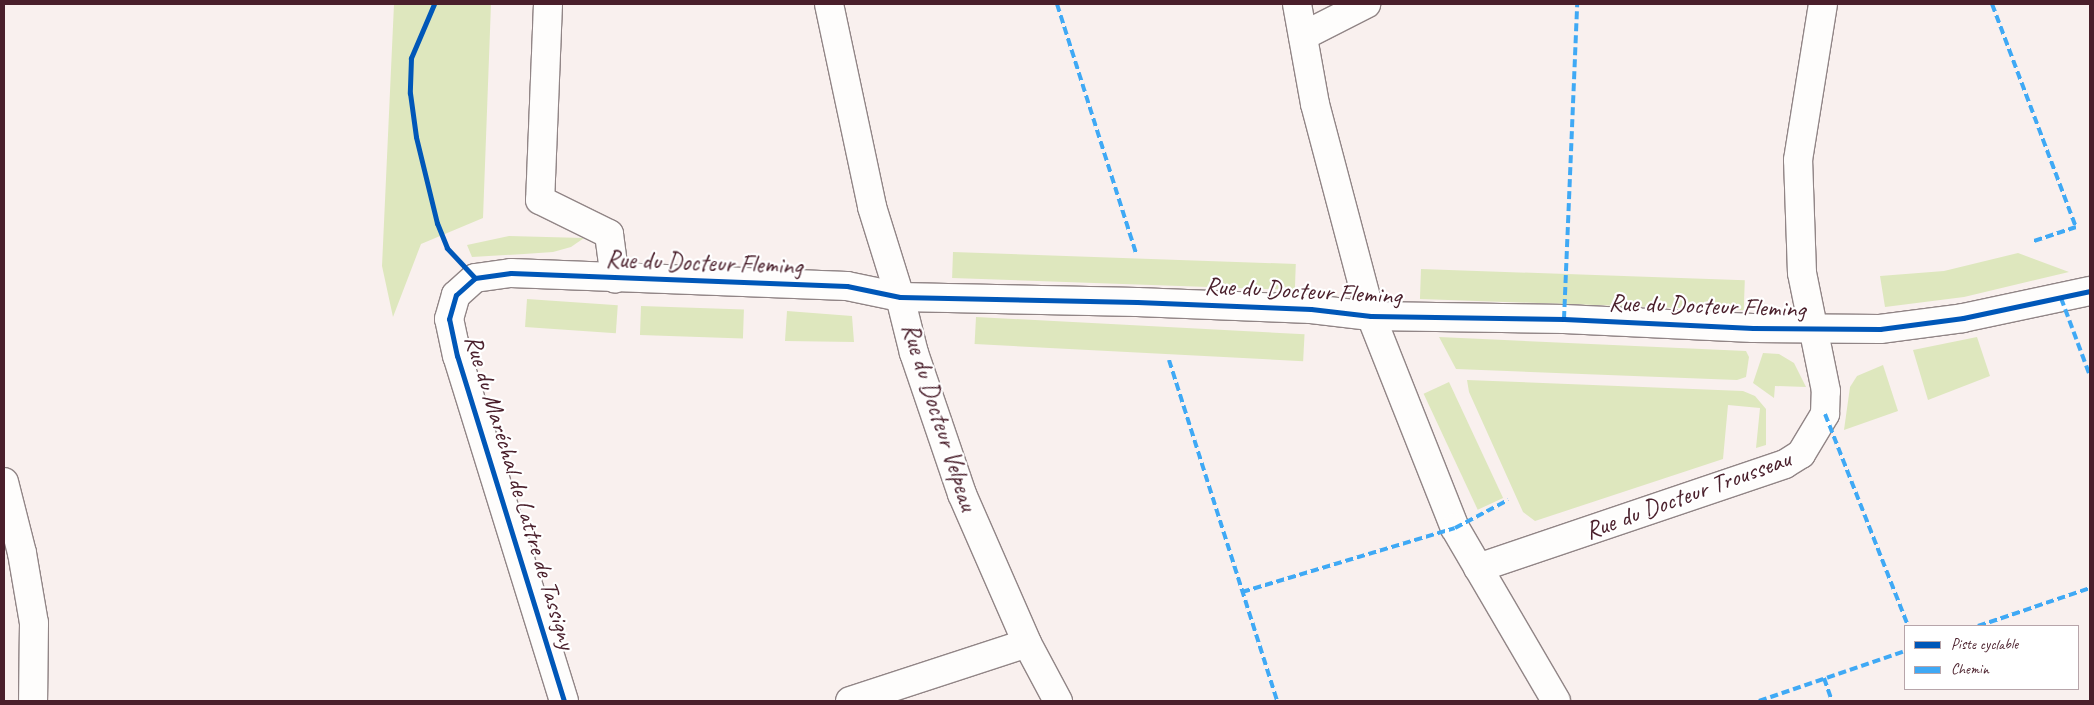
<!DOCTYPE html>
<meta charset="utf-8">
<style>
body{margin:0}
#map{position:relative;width:2094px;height:705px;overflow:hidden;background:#f9f0ee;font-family:Caveat,sans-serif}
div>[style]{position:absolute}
.green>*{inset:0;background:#dee7be;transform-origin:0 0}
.roads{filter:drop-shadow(1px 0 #918586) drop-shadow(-1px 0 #918586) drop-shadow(0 1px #918586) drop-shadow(0 -1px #918586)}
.street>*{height:28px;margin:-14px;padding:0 14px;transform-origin:14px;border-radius:14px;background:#fefdfc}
.quiet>*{height:4px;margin-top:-2px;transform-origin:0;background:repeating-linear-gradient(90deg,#3fa9f5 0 8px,transparent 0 12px)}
.cycleway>*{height:5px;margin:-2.5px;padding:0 2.5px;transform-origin:2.5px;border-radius:2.5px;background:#0057b8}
span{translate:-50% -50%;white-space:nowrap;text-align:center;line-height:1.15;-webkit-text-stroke:4.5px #fff;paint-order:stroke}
.street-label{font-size:25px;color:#4a1f2b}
.frame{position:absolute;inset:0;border:5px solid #4a1f2b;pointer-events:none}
.legend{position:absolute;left:1904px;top:625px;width:175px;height:65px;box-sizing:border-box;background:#fff;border:1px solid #b7a5aa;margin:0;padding:6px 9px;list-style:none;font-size:15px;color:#4a1f2b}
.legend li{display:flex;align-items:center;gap:10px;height:25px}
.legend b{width:25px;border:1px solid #b7a5aa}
</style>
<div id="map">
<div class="green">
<i style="clip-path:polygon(394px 4px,491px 4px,483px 218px,421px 244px,393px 317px,382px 266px)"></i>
<i style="clip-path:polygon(509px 236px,584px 238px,571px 247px,553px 252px,524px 254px,472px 257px,467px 245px)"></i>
<i style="left:953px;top:252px;width:343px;height:26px;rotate:2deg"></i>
<i style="clip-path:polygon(2018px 253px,2069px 272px,1964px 297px,1885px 307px,1880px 276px,1944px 271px)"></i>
<i style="left:1421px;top:269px;width:324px;height:30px;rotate:2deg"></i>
<i style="left:527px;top:299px;width:91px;height:28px;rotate:4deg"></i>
<i style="left:641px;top:306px;width:103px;height:29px;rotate:2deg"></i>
<i style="clip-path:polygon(787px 311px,852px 316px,854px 342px,785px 341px)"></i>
<i style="left:976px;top:317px;width:329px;height:27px;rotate:3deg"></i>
<i style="clip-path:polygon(1439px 337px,1746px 351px,1749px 357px,1746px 377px,1737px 380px,1456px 369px)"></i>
<i style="clip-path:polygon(1977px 337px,1990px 376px,1928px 400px,1913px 350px)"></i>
<i style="clip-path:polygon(1763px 353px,1779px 354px,1794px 363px,1806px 387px,1775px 386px,1774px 398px,1753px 383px)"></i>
<i style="clip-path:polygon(1883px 365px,1898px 411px,1844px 430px,1850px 387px,1857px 376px)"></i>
<i style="clip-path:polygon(1467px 380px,1743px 391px,1755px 396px,1766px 409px,1766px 445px,1756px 448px,1760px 408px,1728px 405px,1723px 459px,1535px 521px,1523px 512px,1469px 392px)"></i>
<i style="left:1449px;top:382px;width:128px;height:28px;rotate:65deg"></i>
</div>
<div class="roads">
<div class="street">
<i style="left:548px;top:4px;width:196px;rotate:92.3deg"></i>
<i style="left:540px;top:200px;width:77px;rotate:26.2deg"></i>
<i style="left:609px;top:234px;width:45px;rotate:82.4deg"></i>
<i style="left:829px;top:4px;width:208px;rotate:78deg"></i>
<i style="left:872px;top:207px;width:94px;rotate:72.7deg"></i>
<i style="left:900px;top:297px;width:58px;rotate:76deg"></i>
<i style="left:914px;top:353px;width:149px;rotate:71.2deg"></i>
<i style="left:962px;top:494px;width:163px;rotate:66.4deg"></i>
<i style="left:1027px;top:643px;width:66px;rotate:61.9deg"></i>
<i style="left:1297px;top:4px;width:102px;rotate:79.8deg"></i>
<i style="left:1315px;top:104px;width:219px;rotate:75.2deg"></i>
<i style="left:1371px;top:316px;width:228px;rotate:68.4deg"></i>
<i style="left:1455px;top:528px;width:200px;rotate:59.7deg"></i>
<i style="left:1303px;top:36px;width:71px;rotate:-26.9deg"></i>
<i style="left:4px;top:482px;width:73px;rotate:75.8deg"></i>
<i style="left:22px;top:553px;width:71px;rotate:80.3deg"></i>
<i style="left:34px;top:623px;width:78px;rotate:90.7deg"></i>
<i style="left:1478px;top:568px;width:324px;rotate:-18.7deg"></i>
<i style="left:1785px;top:464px;width:19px;rotate:-32deg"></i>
<i style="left:1801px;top:454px;width:47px;rotate:-59deg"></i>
<i style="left:1825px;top:414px;width:23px;rotate:-88deg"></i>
<i style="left:1826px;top:391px;width:120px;rotate:-101.5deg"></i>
<i style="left:1802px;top:273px;width:113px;rotate:-92deg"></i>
<i style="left:1798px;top:160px;width:158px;rotate:-80.9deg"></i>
<i style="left:564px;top:701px;width:361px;rotate:-107.2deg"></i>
<i style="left:457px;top:356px;width:38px;rotate:-102deg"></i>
<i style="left:449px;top:319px;width:25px;rotate:-74deg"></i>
<i style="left:456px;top:295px;width:25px;rotate:-42deg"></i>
<i style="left:475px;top:278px;width:36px;rotate:-8deg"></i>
<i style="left:511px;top:273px;width:336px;rotate:2.2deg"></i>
<i style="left:847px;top:286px;width:54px;rotate:11.7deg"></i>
<i style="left:900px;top:297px;width:237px;rotate:1.2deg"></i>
<i style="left:1137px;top:302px;width:174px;rotate:2.3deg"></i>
<i style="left:1311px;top:309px;width:60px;rotate:6.7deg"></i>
<i style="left:1371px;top:316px;width:193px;rotate:0.9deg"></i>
<i style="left:1564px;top:319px;width:189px;rotate:2.7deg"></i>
<i style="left:1753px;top:328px;width:127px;rotate:0.5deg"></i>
<i style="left:1880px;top:329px;width:84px;rotate:-7.5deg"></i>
<i style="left:1963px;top:318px;width:130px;rotate:-12deg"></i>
<i style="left:850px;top:701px;width:186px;rotate:-18.1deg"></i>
</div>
</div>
<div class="quiet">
<i style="left:1057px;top:4px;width:261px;rotate:72.4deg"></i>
<i style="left:1992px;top:4px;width:238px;rotate:69.4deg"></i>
<i style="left:2076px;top:227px;width:47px;rotate:161.6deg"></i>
<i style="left:2061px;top:298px;width:83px;rotate:69.6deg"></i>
<i style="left:1564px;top:319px;width:315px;rotate:-87.6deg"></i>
<i style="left:1169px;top:360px;width:358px;rotate:72.4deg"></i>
<i style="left:1825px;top:414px;width:228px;rotate:68.6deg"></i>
<i style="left:1242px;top:592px;width:222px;rotate:-16.7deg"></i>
<i style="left:1455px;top:528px;width:60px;rotate:-27.8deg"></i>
<i style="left:1978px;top:626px;width:118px;rotate:-18.7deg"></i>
<i style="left:1824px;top:678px;width:24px;rotate:71deg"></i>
<i style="left:1759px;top:701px;width:154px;rotate:-18.9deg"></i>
</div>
<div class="cycleway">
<i style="left:434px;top:4px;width:59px;rotate:113.1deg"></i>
<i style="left:411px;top:58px;width:35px;rotate:92deg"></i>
<i style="left:410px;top:93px;width:44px;rotate:82.2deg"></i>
<i style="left:416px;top:137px;width:89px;rotate:76.3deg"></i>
<i style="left:437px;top:223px;width:27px;rotate:68deg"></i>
<i style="left:447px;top:248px;width:41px;rotate:47deg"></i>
<i style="left:564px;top:701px;width:361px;rotate:-107.2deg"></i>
<i style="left:457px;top:356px;width:38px;rotate:-102deg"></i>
<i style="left:449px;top:319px;width:25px;rotate:-74deg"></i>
<i style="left:456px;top:295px;width:25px;rotate:-42deg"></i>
<i style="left:475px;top:278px;width:36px;rotate:-8deg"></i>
<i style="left:511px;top:273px;width:336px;rotate:2.2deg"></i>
<i style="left:847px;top:286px;width:54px;rotate:11.7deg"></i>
<i style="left:900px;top:297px;width:237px;rotate:1.2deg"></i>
<i style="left:1137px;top:302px;width:174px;rotate:2.3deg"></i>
<i style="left:1311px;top:309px;width:60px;rotate:6.7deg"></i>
<i style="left:1371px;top:316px;width:193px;rotate:0.9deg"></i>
<i style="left:1564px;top:319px;width:189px;rotate:2.7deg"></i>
<i style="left:1753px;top:328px;width:127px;rotate:0.5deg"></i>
<i style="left:1880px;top:329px;width:84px;rotate:-7.5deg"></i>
<i style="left:1963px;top:318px;width:130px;rotate:-12deg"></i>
</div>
<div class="street-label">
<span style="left:704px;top:263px;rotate:2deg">Rue du Docteur Fleming</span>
<span style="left:1303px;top:291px;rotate:3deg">Rue du Docteur Fleming</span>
<span style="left:1707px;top:306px;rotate:2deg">Rue du Docteur Fleming</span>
<span style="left:939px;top:417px;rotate:72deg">Rue du Docteur Velpeau</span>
<span style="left:520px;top:492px;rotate:73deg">Rue du Maréchal de Lattre de Tassigny</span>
<span style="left:1688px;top:495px;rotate:-20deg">Rue du Docteur Trousseau</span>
</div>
<div class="frame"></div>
<ul class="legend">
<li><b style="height:6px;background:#0057b8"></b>Piste cyclable</li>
<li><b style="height:6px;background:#3fa9f5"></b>Chemin</li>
</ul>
</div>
